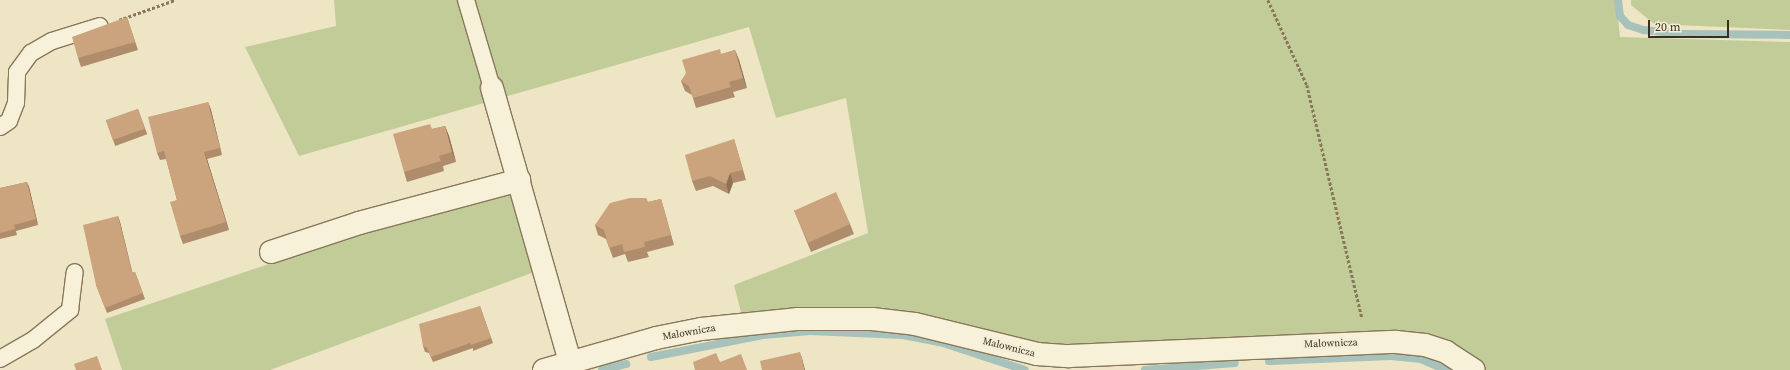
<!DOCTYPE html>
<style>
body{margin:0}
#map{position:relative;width:1790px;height:370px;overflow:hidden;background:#eee5c5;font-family:"Source Serif 4",serif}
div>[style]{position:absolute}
.green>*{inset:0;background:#c2cc99}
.stream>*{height:8px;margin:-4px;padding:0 4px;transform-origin:4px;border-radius:4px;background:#a7c1bb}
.path>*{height:2.5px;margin-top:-1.25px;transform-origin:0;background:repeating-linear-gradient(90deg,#88775b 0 3px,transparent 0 5px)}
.roads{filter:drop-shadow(1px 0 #88775b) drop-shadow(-1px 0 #88775b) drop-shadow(0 1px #88775b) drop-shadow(0 -1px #88775b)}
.service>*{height:16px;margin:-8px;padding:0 8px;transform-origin:8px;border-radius:8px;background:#f8f1d9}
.minor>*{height:22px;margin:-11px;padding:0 11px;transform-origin:11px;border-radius:11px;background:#f8f1d9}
.wall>*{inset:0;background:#af8c6b;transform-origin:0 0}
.shaded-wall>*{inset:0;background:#8e7257}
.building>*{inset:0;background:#cba37c;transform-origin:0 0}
span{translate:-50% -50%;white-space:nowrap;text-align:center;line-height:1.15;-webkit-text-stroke:4px #f5eed5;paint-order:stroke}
.street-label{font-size:10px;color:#392e1f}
.scale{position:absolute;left:1648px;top:20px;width:81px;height:18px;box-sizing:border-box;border:2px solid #392e1f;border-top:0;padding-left:5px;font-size:12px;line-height:14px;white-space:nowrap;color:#392e1f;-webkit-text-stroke:3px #f5eed5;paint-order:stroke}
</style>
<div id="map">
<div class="green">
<i style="clip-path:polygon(334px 0,1616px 0,1620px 37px,1790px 42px,1790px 370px,1483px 370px,1461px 348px,1426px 337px,1350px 333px,1079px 348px,742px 316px,734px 285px,868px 233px,846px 98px,776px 118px,749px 27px,299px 156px,245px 47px,336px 26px)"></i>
<i style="clip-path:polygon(1631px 0,1790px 0,1790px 30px,1654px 24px,1631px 5px)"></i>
<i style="clip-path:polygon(513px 191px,534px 272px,270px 370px,122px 370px,105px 319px,361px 233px)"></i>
</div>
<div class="stream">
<i style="left:1618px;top:0;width:16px;rotate:83deg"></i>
<i style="left:1620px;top:16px;width:12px;rotate:48deg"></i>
<i style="left:1628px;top:25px;width:16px;rotate:18deg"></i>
<i style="left:1643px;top:30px;width:41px;rotate:5.6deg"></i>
<i style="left:1684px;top:34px;width:106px;rotate:0.5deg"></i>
<i style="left:651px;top:357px;width:114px;rotate:-11.1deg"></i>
<i style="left:763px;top:335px;width:47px;rotate:-4.9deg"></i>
<i style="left:810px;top:331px;width:93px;rotate:2.5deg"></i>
<i style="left:903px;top:335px;width:38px;rotate:11deg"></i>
<i style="left:940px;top:342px;width:89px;rotate:18.2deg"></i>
<i style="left:1269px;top:361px;width:122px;rotate:-2.3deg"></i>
<i style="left:1391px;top:356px;width:30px;rotate:6deg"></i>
<i style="left:1421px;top:359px;width:27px;rotate:24deg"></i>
<i style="left:602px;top:370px;width:25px;rotate:-14deg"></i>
<i style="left:1145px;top:370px;width:90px;rotate:-4.4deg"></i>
</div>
<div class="path">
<i style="left:1268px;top:0;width:94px;rotate:65.4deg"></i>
<i style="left:1307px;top:85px;width:239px;rotate:76.7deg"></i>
<i style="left:119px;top:20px;width:59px;rotate:-19.7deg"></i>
</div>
<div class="roads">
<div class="service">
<i style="left:466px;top:0;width:92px;rotate:73.5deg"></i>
<i style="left:0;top:127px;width:11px;rotate:-34deg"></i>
<i style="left:9px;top:121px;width:19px;rotate:-69deg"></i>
<i style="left:16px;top:103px;width:31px;rotate:-88deg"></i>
<i style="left:17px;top:72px;width:24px;rotate:-54deg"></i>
<i style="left:31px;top:53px;width:24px;rotate:-30deg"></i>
<i style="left:52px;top:41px;width:50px;rotate:-17.4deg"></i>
<i style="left:0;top:359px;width:38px;rotate:-30deg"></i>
<i style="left:33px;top:340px;width:48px;rotate:-39deg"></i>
<i style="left:70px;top:310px;width:38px;rotate:-83deg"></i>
</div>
<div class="minor">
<i style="left:492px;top:88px;width:284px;rotate:74.1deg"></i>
<i style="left:271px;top:252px;width:93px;rotate:-18.2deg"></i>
<i style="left:359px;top:223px;width:166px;rotate:-15deg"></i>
<i style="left:544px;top:370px;width:116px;rotate:-15.9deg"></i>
<i style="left:656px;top:338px;width:46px;rotate:-11.3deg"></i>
<i style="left:701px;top:329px;width:98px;rotate:-5.9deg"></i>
<i style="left:798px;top:319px;width:74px"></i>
<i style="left:872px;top:319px;width:43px;rotate:6.6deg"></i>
<i style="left:915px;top:324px;width:126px;rotate:13.8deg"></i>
<i style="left:1037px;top:354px;width:32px;rotate:4deg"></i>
<i style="left:1069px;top:356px;width:327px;rotate:-2.5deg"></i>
<i style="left:1396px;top:342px;width:29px;rotate:6deg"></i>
<i style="left:1425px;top:345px;width:22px;rotate:18deg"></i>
<i style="left:1446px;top:352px;width:33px;rotate:33deg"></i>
</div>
</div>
<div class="wall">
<i style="clip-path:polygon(127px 17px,138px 50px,81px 67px,78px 58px)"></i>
<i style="clip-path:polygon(735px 50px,739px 60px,747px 88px,733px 92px,735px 97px,696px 108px,692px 95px,685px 91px,681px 81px,722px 54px)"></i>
<i style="clip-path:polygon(208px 102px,211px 110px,222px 155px,207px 159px,229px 230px,183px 244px,180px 236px,177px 200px,166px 159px,160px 160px,157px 153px)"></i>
<i style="left:138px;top:109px;width:27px;height:34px;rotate:70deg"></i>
<i style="clip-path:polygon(445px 126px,449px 136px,456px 162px,443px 166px,444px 171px,407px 182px,404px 172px,432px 129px)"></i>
<i style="clip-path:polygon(734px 139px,737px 149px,746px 180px,733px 183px,729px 194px,713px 186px,696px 191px,692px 181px)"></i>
<i style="clip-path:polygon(27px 182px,29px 187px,38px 225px,16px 231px,17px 235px,0 239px,0 188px)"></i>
<i style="clip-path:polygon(646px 198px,648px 202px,661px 199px,664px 209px,674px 245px,647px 252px,649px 257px,628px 262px,625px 254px,613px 258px,606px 239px,598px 235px,595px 225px)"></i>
<i style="clip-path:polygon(794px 210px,850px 224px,854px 234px,811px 252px)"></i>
<i style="clip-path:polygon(118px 216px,120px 222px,132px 273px,135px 272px,145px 299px,107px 313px,96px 285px)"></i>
<i style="clip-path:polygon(480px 306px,493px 343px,473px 351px,473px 348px,433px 362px,429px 353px,425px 352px,423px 346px)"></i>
</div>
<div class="shaded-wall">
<i style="clip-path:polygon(735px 50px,739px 60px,747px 88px,743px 78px)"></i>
<i style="clip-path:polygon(208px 102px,211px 110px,222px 155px,220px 148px)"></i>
<i style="clip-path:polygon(445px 126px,449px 136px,456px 162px,452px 152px)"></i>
<i style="clip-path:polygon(204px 152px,207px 159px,229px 230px,226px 222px)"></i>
<i style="clip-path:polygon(730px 173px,733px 183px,729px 194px,726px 184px)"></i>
<i style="clip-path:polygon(27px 182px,29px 187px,38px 225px,36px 219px)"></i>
<i style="clip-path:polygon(118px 216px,120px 222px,134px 279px,132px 273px)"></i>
<i style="clip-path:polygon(800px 352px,802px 358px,805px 370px,804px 370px)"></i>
</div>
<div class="building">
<i style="clip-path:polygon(127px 17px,135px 42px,78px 58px,72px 37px)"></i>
<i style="clip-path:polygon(720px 49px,721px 54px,735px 50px,743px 78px,729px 82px,731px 87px,693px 98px,689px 86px,681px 81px,686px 73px,682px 60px)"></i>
<i style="clip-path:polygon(208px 102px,220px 148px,204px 152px,226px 222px,180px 236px,170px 202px,177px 200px,164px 151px,157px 153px,148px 117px)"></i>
<i style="left:138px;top:109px;width:21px;height:34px;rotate:71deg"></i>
<i style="clip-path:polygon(430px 124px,432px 129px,445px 126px,452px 152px,439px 156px,441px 161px,404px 172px,393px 134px)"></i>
<i style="clip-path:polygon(734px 139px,743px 170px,730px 173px,726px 184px,710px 176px,692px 181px,685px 155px)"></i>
<i style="clip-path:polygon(27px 182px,36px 219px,14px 225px,15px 229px,0 233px,0 188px)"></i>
<i style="left:836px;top:192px;width:35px;height:46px;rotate:66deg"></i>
<i style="clip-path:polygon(630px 198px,646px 198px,647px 202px,661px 199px,671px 235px,644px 242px,645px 247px,624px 252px,622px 244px,609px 248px,604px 230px,595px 225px,610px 203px)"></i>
<i style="clip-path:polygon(118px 216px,132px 273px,135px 272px,143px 293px,105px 308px,96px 285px,83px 225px)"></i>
<i style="clip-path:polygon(480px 306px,491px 338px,471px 345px,470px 343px,431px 357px,427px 348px,423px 346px,419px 324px)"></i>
<i style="clip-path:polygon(800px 352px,804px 370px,762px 370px,760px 361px)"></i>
<i style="clip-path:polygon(716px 353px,720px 362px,741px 354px,747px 370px,695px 370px,693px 362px)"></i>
<i style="clip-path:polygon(97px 356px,102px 370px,76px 370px,74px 364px)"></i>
</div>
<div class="street-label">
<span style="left:689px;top:332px;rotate:-10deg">Malownicza</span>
<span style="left:1331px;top:343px;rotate:-2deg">Malownicza</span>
<span style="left:1009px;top:347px;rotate:14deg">Malownicza</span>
</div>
<div class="scale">20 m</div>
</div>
